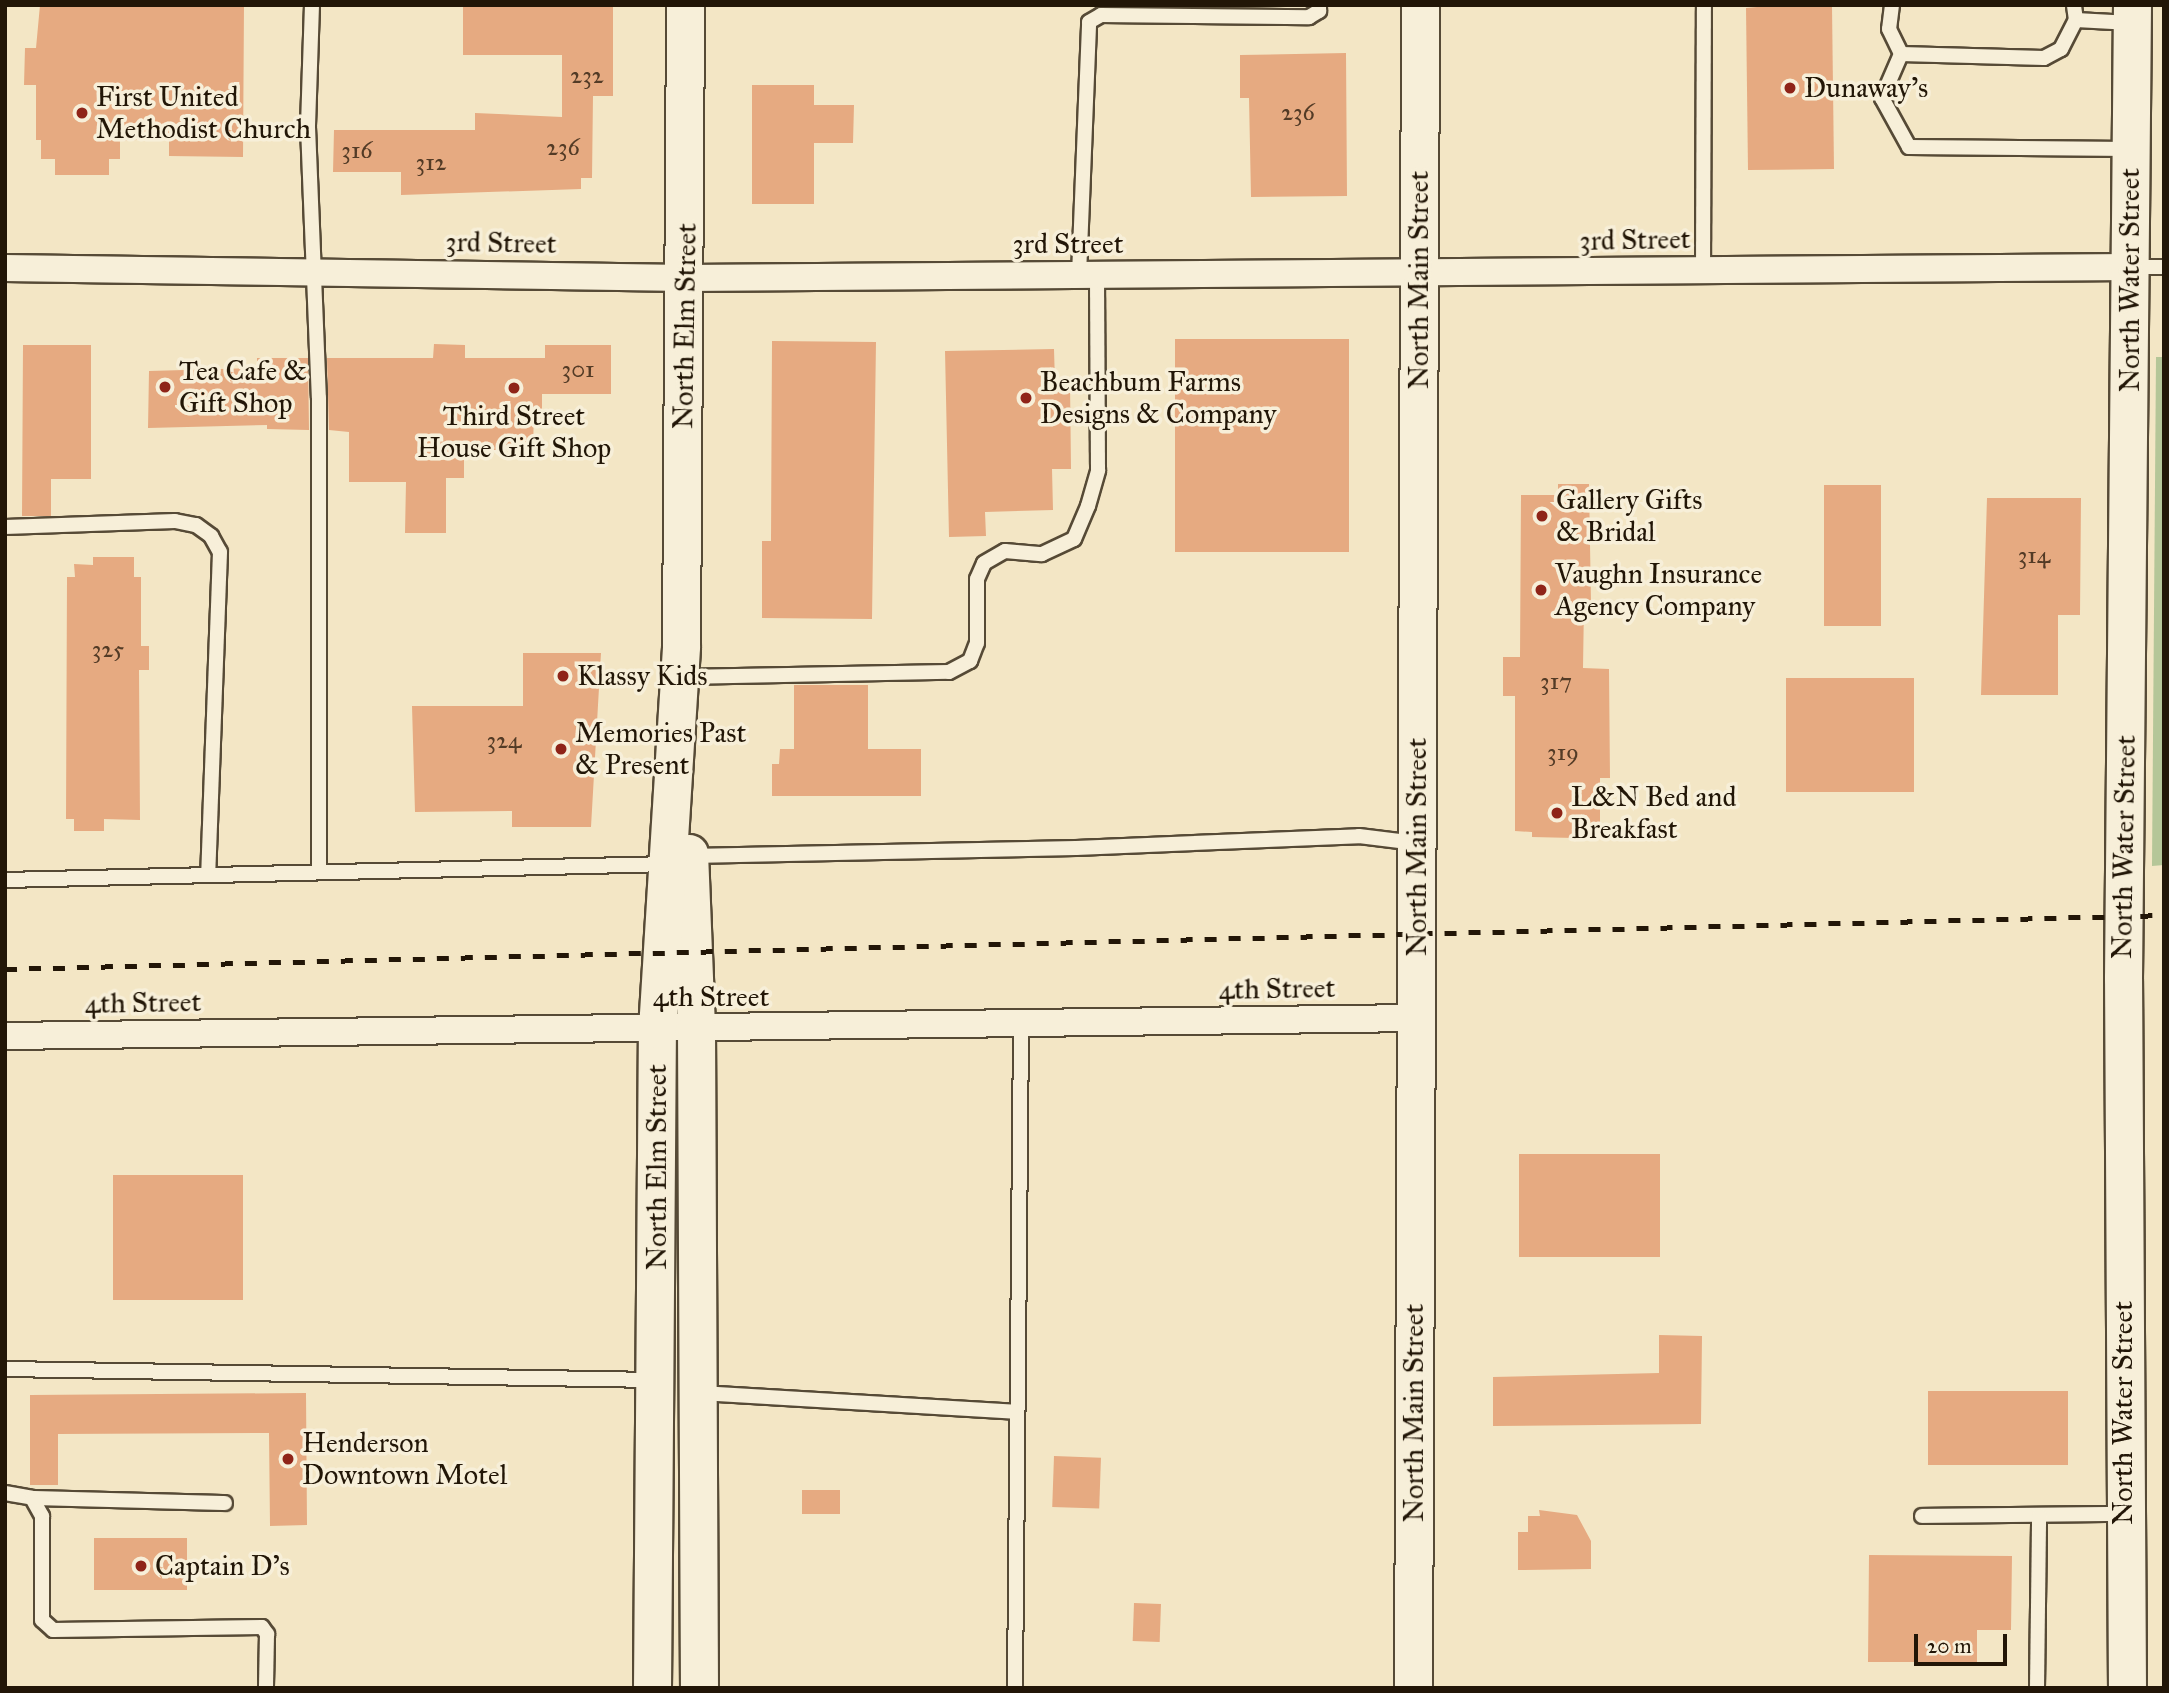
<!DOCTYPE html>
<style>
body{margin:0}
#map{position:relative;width:2169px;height:1693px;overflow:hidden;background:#f3e6c5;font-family:"IM FELL Great Primer",serif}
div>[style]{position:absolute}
.green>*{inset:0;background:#b5c698}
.building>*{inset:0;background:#e6aa81;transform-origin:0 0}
.roads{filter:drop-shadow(2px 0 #564a36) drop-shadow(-2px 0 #564a36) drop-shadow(0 2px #564a36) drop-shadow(0 -2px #564a36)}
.lane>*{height:14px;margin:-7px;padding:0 7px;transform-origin:7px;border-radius:7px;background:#f7efd9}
.street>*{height:26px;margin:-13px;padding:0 13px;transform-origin:13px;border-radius:13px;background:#f7efd9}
.secondary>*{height:37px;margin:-18.5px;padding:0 18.5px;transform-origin:18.5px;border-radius:18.5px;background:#f7efd9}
.rail>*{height:5px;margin-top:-2.5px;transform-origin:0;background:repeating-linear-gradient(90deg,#221607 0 12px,transparent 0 24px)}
.dots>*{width:19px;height:19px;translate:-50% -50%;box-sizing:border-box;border:4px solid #f7efd9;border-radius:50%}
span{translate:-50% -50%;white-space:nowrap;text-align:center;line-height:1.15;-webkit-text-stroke:7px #f7efd9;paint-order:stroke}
.number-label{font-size:24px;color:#533b26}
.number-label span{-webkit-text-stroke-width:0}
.poi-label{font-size:28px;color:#221607}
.left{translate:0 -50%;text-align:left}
.street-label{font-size:28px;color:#221607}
.frame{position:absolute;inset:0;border:7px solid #221607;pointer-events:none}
.scale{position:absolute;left:1914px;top:1634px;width:93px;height:32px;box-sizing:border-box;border:4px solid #221607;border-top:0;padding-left:9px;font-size:21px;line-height:24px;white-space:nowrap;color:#221607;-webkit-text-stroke:5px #f7efd9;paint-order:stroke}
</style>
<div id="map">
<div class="green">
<i style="clip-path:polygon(2156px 357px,2164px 357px,2164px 865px,2152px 866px)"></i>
</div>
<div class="building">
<i style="clip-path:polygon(40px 5px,244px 5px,243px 157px,169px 156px,169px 138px,120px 141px,120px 159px,109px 159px,109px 175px,55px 175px,55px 159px,41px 159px,41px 140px,36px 140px,36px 85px,24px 85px,25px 48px,36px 48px)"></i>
<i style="clip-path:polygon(463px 5px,613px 5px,613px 96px,593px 96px,592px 178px,581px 178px,581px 189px,401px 195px,401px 172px,333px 172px,334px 130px,475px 130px,475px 113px,562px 117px,562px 55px,463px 55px)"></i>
<i style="clip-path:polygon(1779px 5px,1832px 7px,1834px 169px,1748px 170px,1746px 8px)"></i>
<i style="clip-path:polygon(1346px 53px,1347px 196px,1251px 197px,1249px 98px,1240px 98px,1240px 55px)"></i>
<i style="clip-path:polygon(752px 85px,814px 85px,814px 105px,854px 105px,853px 143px,814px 143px,814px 204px,752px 204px)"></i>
<i style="left:1349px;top:339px;width:213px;height:174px;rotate:90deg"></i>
<i style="clip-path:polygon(772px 341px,876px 342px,872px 619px,762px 618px,762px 541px,771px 541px)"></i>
<i style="clip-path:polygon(434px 344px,465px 345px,465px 358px,545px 358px,545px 345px,611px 345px,611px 394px,542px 394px,542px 409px,534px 409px,533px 450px,464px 450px,464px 478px,446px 478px,446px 533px,405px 533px,406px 482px,349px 482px,349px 432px,329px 430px,327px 358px,433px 358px)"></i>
<i style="clip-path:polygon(23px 345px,91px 345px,91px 479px,51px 479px,51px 516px,22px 516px)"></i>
<i style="clip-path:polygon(1054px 349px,1055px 383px,1070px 383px,1071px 469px,1052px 469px,1053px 510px,985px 512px,986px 536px,949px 537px,945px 351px)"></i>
<i style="clip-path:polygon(257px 358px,308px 358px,309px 430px,267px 429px,267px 425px,148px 428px,149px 371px,257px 368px)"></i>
<i style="clip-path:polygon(1558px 484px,1589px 484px,1591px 604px,1584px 604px,1583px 668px,1609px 669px,1610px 778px,1600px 778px,1600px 832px,1574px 832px,1574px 838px,1532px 837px,1532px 832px,1515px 831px,1515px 696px,1503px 696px,1503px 657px,1520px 657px,1521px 495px,1558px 495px)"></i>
<i style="left:1824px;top:485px;width:57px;height:141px"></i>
<i style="clip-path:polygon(1987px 498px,2081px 498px,2080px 615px,2058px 615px,2058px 695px,1981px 695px)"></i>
<i style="clip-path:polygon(93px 557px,134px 557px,134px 577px,141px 577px,141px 646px,149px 646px,149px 670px,139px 670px,140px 820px,104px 819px,104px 831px,74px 831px,74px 819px,66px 819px,67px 577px,75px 577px,74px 564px,93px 565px)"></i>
<i style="clip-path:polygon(523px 653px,601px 653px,591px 827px,512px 827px,512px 811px,415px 812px,412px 706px,523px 706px)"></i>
<i style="left:1786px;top:678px;width:128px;height:114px"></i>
<i style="clip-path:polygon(794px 685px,868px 685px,868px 749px,921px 749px,921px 796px,772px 796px,772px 764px,779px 764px,780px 749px,794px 749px)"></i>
<i style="left:1519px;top:1154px;width:141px;height:103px"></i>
<i style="left:113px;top:1175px;width:130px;height:125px"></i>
<i style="clip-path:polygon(1659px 1335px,1702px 1336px,1701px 1424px,1493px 1426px,1493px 1377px,1659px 1373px)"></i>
<i style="left:1928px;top:1391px;width:140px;height:74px"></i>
<i style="clip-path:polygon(306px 1393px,307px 1525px,270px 1526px,269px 1433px,58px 1434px,58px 1485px,30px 1485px,30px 1395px)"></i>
<i style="left:1054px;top:1456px;width:47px;height:51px;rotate:2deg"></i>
<i style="left:840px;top:1490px;width:24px;height:38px;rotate:90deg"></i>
<i style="clip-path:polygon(1539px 1510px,1577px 1515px,1591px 1541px,1591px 1569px,1518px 1570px,1518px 1532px,1528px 1532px,1528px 1516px,1540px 1516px)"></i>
<i style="left:187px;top:1538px;width:52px;height:93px;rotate:90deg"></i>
<i style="clip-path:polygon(1869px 1555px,2012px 1556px,2011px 1630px,1977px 1630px,1977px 1662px,1868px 1662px)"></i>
<i style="left:1134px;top:1603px;width:27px;height:38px;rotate:2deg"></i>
</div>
<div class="roads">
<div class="lane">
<i style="left:312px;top:5px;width:122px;rotate:91.9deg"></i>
<i style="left:308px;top:127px;width:271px;rotate:87.7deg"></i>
<i style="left:319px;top:398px;width:474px;rotate:90deg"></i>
<i style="left:1892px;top:5px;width:24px;rotate:97deg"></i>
<i style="left:1889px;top:29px;width:28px;rotate:64deg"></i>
<i style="left:1901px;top:54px;width:143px;rotate:1.6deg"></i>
<i style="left:2044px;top:58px;width:19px;rotate:-28deg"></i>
<i style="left:2061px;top:49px;width:33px;rotate:-63deg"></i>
<i style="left:2076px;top:20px;width:15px;rotate:-98deg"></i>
<i style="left:2076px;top:20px;width:55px;rotate:3.1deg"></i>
<i style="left:1901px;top:54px;width:48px;rotate:113.4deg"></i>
<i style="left:1882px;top:98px;width:56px;rotate:61.1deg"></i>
<i style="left:1909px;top:147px;width:221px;rotate:0.5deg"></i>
<i style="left:2131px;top:267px;width:33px"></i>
<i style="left:1703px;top:271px;width:266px;rotate:-89.8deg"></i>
<i style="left:1079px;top:275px;width:253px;rotate:-87.7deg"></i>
<i style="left:1089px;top:22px;width:14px;rotate:-30deg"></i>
<i style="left:1101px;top:15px;width:208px;rotate:0.6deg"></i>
<i style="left:1309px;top:17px;width:12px;rotate:-31deg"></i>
<i style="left:1319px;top:11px;width:6px;rotate:-90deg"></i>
<i style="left:5px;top:527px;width:170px;rotate:-2deg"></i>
<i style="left:175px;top:521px;width:21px;rotate:11deg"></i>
<i style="left:196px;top:525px;width:19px;rotate:36deg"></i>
<i style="left:211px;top:536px;width:18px;rotate:61deg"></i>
<i style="left:220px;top:552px;width:323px;rotate:92.1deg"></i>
<i style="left:682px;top:677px;width:267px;rotate:-1.1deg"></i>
<i style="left:949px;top:672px;width:24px;rotate:-28deg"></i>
<i style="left:970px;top:661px;width:19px;rotate:-69deg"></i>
<i style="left:977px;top:643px;width:64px;rotate:-90deg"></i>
<i style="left:977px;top:579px;width:17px;rotate:-66deg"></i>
<i style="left:984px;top:563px;width:24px;rotate:-30deg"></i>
<i style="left:1005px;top:551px;width:37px;rotate:5deg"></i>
<i style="left:1042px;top:554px;width:35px;rotate:-25deg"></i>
<i style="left:1074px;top:539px;width:36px;rotate:-67deg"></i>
<i style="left:1088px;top:506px;width:37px;rotate:-74deg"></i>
<i style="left:1098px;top:470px;width:195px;rotate:-90.3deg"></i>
<i style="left:691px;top:856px;width:385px;rotate:-1.2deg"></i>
<i style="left:1076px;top:848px;width:283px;rotate:-2.4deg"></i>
<i style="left:1359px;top:836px;width:57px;rotate:7deg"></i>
<i style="left:5px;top:880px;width:662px;rotate:-1.38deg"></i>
<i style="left:5px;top:1369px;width:650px;rotate:0.97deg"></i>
<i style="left:699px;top:1393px;width:318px;rotate:3.4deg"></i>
<i style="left:5px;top:1493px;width:27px;rotate:10deg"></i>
<i style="left:32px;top:1498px;width:21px;rotate:61deg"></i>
<i style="left:42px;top:1516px;width:104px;rotate:90deg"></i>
<i style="left:42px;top:1620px;width:15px;rotate:42deg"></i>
<i style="left:53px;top:1630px;width:209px;rotate:-0.8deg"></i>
<i style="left:262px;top:1627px;width:9px;rotate:54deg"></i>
<i style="left:267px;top:1634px;width:54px;rotate:91.1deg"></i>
<i style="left:32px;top:1498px;width:193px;rotate:1.5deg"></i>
<i style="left:1922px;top:1516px;width:201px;rotate:-0.6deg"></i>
<i style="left:1015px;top:1688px;width:664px;rotate:-89.48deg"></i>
<i style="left:2037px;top:1688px;width:173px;rotate:-89.3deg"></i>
</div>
<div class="street">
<i style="left:5px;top:268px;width:681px;rotate:0.84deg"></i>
<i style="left:686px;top:278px;width:1445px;rotate:-0.44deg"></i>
<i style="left:5px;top:1036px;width:1411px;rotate:-0.73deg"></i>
</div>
<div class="secondary">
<i style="left:689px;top:853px;width:176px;rotate:87.7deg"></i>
<i style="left:696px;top:1029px;width:659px;rotate:89.74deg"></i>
<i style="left:652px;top:1688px;width:659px;rotate:-89.57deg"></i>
<i style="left:657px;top:1029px;width:384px;rotate:-86.4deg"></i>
<i style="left:681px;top:646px;width:641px;rotate:-89.64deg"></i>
<i style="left:1413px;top:1688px;width:1683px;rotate:-89.76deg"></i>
<i style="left:2127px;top:1688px;width:710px;rotate:-90.32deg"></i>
<i style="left:2123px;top:978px;width:973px;rotate:-89.47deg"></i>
</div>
</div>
<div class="rail">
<i style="left:5px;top:969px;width:2160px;rotate:-1.43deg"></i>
</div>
<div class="dots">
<i style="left:1790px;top:88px;background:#8f2418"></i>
<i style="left:82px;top:113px;background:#8f2418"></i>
<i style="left:165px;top:387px;background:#8f2418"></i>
<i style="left:514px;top:388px;background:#8f2418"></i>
<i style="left:1026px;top:398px;background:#8f2418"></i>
<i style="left:1542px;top:516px;background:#8f2418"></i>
<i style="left:1541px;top:590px;background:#8f2418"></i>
<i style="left:563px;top:676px;background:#8f2418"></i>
<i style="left:561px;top:749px;background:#8f2418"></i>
<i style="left:1557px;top:813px;background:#8f2418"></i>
<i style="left:288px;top:1459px;background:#8f2418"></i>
<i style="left:141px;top:1566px;background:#8f2418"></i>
</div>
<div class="number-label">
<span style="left:587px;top:76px">232</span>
<span style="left:1298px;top:113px">236</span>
<span style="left:563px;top:148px">236</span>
<span style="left:357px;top:151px">316</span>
<span style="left:431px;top:163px">312</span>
<span style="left:578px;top:370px">301</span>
<span style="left:2034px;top:556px">314</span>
<span style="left:108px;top:650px">325</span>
<span style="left:1556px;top:682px">317</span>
<span style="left:504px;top:741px">324</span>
<span style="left:1563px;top:753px">319</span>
</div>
<div class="poi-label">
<span class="left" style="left:1804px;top:88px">Dunaway's</span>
<span class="left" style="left:96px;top:113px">First United<br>Methodist Church</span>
<span class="left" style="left:179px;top:387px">Tea Cafe &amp;<br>Gift Shop</span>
<span class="left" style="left:1040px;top:398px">Beachbum Farms<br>Designs &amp; Company</span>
<span style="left:514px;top:432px">Third Street<br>House Gift Shop</span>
<span class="left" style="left:1556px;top:516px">Gallery Gifts<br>&amp; Bridal</span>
<span class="left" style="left:1555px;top:590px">Vaughn Insurance<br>Agency Company</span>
<span class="left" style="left:577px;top:676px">Klassy Kids</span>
<span class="left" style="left:575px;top:749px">Memories Past<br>&amp; Present</span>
<span class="left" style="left:1571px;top:813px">L&amp;N Bed and<br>Breakfast</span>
<span class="left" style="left:302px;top:1459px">Henderson<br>Downtown Motel</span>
<span class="left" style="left:155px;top:1566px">Captain D's</span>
</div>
<div class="street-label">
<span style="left:1635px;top:240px;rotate:-1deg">3rd Street</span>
<span style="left:501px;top:243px;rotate:1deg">3rd Street</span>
<span style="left:1068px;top:244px">3rd Street</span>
<span style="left:1419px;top:280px;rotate:-90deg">North Main Street</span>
<span style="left:2130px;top:280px;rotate:-90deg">North Water Street</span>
<span style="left:685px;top:326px;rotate:-89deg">North Elm Street</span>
<span style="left:1417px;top:847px;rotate:-90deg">North Main Street</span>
<span style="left:2124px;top:847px;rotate:-89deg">North Water Street</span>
<span style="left:1277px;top:989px;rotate:-1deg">4th Street</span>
<span style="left:711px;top:997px">4th Street</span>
<span style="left:143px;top:1003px;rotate:-1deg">4th Street</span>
<span style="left:657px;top:1167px;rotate:-90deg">North Elm Street</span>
<span style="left:1414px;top:1413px;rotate:-90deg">North Main Street</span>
<span style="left:2123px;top:1413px;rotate:-90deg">North Water Street</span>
</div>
<div class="frame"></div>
<div class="scale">20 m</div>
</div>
